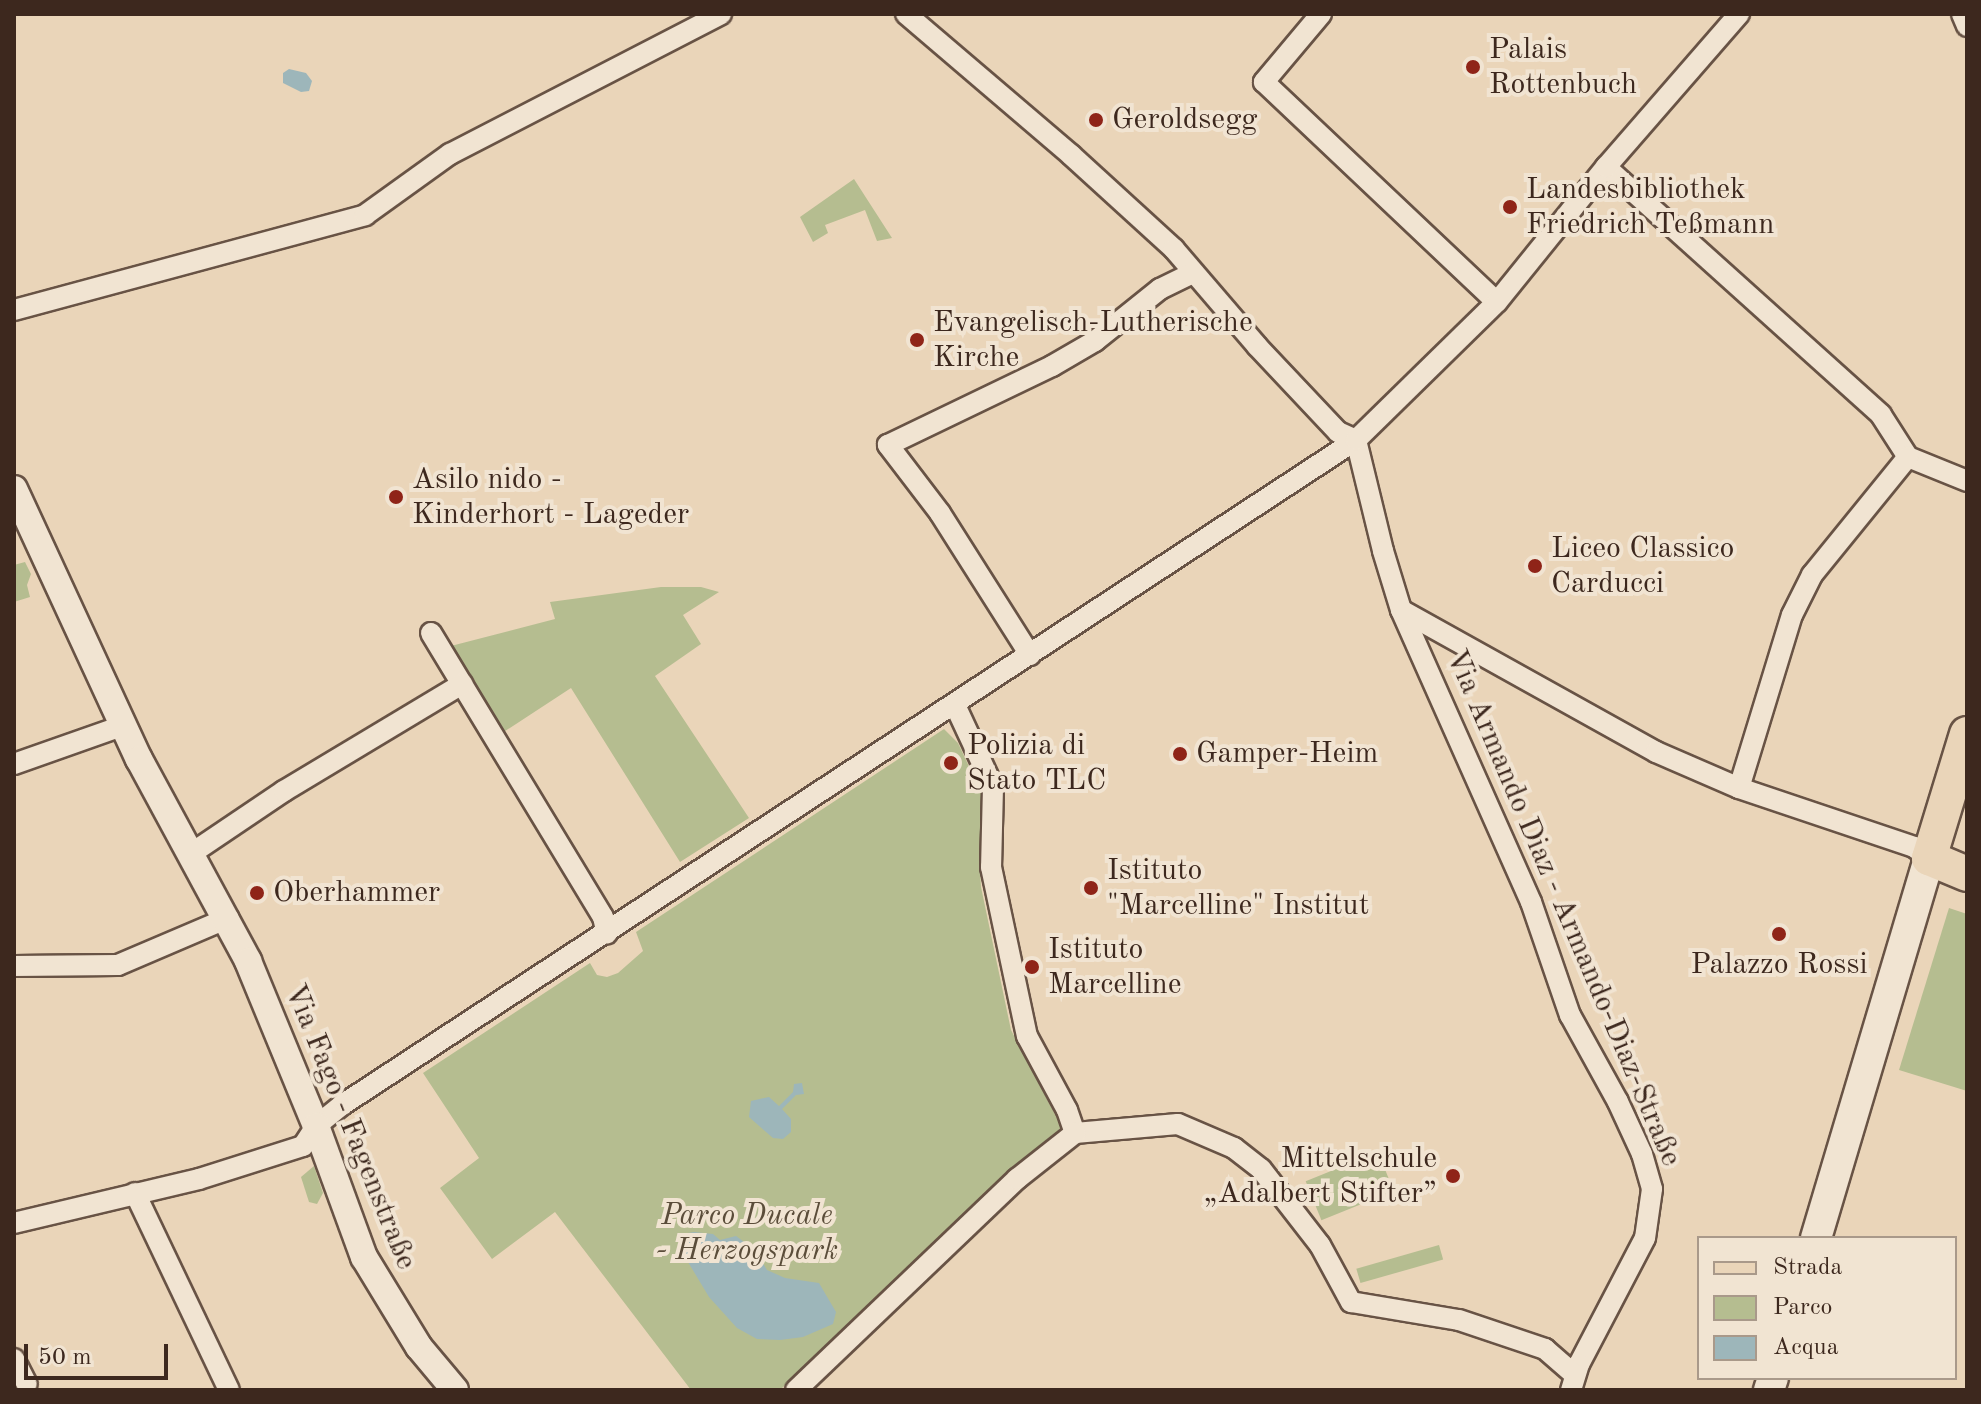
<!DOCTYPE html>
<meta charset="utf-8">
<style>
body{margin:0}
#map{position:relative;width:1981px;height:1404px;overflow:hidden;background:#ead5b9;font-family:"Old Standard TT",serif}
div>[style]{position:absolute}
.green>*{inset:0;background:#b5bd90;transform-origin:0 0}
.water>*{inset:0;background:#9db6ba}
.roads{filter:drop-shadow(2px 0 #685345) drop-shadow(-2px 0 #685345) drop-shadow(0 2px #685345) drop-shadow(0 -2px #685345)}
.minor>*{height:20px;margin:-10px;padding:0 10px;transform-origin:10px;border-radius:10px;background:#f1e4d2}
.tertiary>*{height:26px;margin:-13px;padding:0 13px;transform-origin:13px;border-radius:13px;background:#f1e4d2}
.secondary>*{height:30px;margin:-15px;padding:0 15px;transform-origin:15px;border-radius:15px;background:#f1e4d2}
.primary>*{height:34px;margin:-17px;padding:0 17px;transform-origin:17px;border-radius:17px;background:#ead5b9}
.dots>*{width:22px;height:22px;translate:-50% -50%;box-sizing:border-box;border:4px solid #f1e4d2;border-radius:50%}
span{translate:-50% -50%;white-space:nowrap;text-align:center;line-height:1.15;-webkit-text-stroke:8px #f1e4d2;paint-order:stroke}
.poi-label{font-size:30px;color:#3d281e}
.left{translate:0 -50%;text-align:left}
.right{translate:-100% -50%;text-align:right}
.street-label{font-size:30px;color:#3d281e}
.park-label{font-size:30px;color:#5b4d3a;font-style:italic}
.frame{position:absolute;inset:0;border:16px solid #3d281e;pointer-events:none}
.legend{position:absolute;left:1697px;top:1236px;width:260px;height:144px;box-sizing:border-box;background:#f1e4d2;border:2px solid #a9998a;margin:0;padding:10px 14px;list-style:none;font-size:24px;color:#3d281e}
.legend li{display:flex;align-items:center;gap:16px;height:40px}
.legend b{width:40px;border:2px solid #a9998a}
.scale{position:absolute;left:24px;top:1344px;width:144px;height:36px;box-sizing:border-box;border:4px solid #3d281e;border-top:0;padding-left:10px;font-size:24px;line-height:28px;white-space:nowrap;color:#3d281e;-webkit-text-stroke:6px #f1e4d2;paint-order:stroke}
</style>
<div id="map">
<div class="green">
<i style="clip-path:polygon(854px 179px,892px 238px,877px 241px,865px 210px,825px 225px,828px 233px,813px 242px,800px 217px)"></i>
<i style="clip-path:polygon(25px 562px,31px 574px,27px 585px,30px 597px,14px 602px,14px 565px)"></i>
<i style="clip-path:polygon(661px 587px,701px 587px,719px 592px,683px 615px,701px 644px,655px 676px,749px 818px,680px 862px,571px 688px,499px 735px,447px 647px,555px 619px,550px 602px)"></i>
<i style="clip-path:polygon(944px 729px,958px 743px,982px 794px,988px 819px,986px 839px,979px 856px,981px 887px,1011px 1030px,1063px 1130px,1023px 1165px,1016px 1165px,780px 1390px,691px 1390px,555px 1212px,492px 1259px,440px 1188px,479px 1158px,423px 1073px,590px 963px,597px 975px,607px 977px,618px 973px,643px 951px,636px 932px)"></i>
<i style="clip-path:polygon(1949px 908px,1967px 914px,1967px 1091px,1899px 1070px)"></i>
<i style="left:1378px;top:1152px;width:42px;height:78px;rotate:68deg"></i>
<i style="clip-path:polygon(314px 1166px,323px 1193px,317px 1204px,309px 1202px,301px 1177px)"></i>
<i style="left:1439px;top:1245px;width:15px;height:86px;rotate:74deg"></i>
</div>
<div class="water">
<i style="clip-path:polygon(289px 69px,306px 73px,312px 81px,309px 91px,301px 92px,283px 83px,283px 73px)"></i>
<i style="clip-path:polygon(802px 1083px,804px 1094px,796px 1095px,782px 1109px,791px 1119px,791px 1132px,783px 1139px,773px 1138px,749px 1117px,751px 1101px,769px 1097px,779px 1106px,793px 1092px,794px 1084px)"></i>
<i style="clip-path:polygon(694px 1232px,713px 1234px,720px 1240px,736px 1236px,755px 1250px,767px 1270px,785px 1278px,819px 1283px,836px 1312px,833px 1324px,803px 1337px,780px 1340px,757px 1339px,737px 1328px,709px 1297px,688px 1262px,682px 1244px,688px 1233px)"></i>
</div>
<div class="roads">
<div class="minor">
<i style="left:906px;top:14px;width:217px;rotate:40.5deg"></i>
<i style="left:1071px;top:155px;width:139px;rotate:42.4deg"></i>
<i style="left:1174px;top:249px;width:128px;rotate:49.4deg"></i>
<i style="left:1257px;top:346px;width:118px;rotate:46.7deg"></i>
<i style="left:1338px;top:432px;width:20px;rotate:24deg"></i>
<i style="left:1321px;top:14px;width:89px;rotate:130deg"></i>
<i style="left:1264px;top:82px;width:320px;rotate:43.4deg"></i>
<i style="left:1962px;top:14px;width:13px;rotate:67deg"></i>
<i style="left:1606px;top:167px;width:370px;rotate:42deg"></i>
<i style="left:1881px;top:415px;width:50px;rotate:57.3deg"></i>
<i style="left:1908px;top:457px;width:64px;rotate:22.1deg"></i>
<i style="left:14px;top:310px;width:364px;rotate:-15.1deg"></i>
<i style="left:365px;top:215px;width:105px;rotate:-35.7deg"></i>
<i style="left:450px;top:154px;width:305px;rotate:-27.3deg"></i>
<i style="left:1356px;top:440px;width:114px;rotate:76.3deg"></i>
<i style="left:1383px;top:551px;width:62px;rotate:73deg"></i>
<i style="left:1401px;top:610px;width:320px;rotate:66deg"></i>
<i style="left:1531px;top:902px;width:120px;rotate:71deg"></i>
<i style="left:1570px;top:1015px;width:99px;rotate:61.1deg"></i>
<i style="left:1618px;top:1102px;width:57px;rotate:65.2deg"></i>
<i style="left:1642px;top:1154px;width:36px;rotate:74deg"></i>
<i style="left:1652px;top:1189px;width:49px;rotate:98.1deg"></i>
<i style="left:1645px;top:1238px;width:142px;rotate:117.6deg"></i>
<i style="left:1579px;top:1364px;width:27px;rotate:107deg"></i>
<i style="left:1401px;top:610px;width:292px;rotate:29.1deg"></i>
<i style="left:1656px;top:752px;width:90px;rotate:23.4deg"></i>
<i style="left:1739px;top:788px;width:185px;rotate:18.6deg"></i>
<i style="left:1914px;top:847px;width:19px;rotate:36deg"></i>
<i style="left:431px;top:633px;width:332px;rotate:58.8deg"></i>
<i style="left:603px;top:917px;width:17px;rotate:77deg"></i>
<i style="left:1030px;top:655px;width:168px;rotate:-122.4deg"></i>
<i style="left:940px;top:513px;width:86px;rotate:-127.4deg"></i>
<i style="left:888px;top:445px;width:182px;rotate:-25.7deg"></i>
<i style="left:1052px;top:366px;width:50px;rotate:-30.2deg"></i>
<i style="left:1095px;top:341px;width:83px;rotate:-38.7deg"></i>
<i style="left:1160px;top:289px;width:37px;rotate:-26deg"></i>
<i style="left:955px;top:705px;width:90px;rotate:65.1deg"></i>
<i style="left:993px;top:787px;width:80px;rotate:91.4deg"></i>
<i style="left:991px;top:867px;width:173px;rotate:78deg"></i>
<i style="left:1027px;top:1036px;width:84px;rotate:61.6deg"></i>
<i style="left:1067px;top:1110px;width:24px;rotate:71deg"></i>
<i style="left:14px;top:764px;width:114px;rotate:-19.4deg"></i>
<i style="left:1739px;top:788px;width:181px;rotate:-73deg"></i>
<i style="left:1792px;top:615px;width:45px;rotate:-63.4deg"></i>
<i style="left:1812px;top:575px;width:152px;rotate:-50.9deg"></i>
<i style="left:192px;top:853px;width:111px;rotate:-34deg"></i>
<i style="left:284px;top:791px;width:208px;rotate:-31deg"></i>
<i style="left:14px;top:966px;width:104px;rotate:-0.6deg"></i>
<i style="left:118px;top:965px;width:120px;rotate:-23.1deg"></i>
<i style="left:1075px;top:1133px;width:103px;rotate:-5deg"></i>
<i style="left:1178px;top:1124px;width:61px;rotate:23.2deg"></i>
<i style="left:1234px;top:1148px;width:34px;rotate:38deg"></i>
<i style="left:1261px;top:1169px;width:96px;rotate:52.2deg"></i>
<i style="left:1320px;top:1245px;width:65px;rotate:61.5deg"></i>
<i style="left:1351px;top:1302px;width:109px;rotate:9.5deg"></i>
<i style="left:1459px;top:1320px;width:91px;rotate:18.6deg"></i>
<i style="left:1545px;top:1349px;width:40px;rotate:41deg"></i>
<i style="left:135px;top:1193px;width:218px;rotate:64.5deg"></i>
<i style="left:14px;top:1223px;width:190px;rotate:-13.4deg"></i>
<i style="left:199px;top:1179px;width:109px;rotate:-17.6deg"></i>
<i style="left:303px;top:1146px;width:24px;rotate:-57deg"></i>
<i style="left:316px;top:1126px;width:33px;rotate:-39deg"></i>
<i style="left:342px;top:1105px;width:1213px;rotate:-33.26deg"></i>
<i style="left:1356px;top:440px;width:197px;rotate:-44.4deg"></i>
<i style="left:1497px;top:302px;width:174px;rotate:-51.1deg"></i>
<i style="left:1606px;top:167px;width:203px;rotate:-49deg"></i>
<i style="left:14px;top:1359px;width:28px;rotate:63deg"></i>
<i style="left:796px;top:1390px;width:306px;rotate:-43.7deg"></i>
<i style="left:1017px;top:1179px;width:74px;rotate:-38.4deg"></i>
</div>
<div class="tertiary">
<i style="left:14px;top:489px;width:298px;rotate:65.2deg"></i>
<i style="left:139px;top:759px;width:230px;rotate:61.6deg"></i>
<i style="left:248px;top:961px;width:178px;rotate:67.6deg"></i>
<i style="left:316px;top:1126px;width:140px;rotate:69.9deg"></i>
<i style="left:364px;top:1257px;width:105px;rotate:58.6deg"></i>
<i style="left:419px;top:1347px;width:56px;rotate:50.1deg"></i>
</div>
<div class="secondary">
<i style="left:1816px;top:1238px;width:396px;rotate:-73.4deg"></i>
<i style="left:1769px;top:1390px;width:13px;rotate:-72deg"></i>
</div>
<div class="primary">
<i style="left:1967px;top:734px;width:130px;rotate:107deg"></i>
<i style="left:1929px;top:858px;width:41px;rotate:22.8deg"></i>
</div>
</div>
<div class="dots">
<i style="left:1473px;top:67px;background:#8f2418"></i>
<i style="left:1096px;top:120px;background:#8f2418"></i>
<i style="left:1510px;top:207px;background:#8f2418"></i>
<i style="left:917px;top:340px;background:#8f2418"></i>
<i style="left:396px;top:497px;background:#8f2418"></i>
<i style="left:1535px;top:566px;background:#8f2418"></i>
<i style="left:1180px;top:754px;background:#8f2418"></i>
<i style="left:951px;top:763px;background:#8f2418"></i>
<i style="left:1091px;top:888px;background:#8f2418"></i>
<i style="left:257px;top:893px;background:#8f2418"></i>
<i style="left:1779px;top:934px;background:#8f2418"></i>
<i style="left:1032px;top:967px;background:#8f2418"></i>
<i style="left:1453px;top:1176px;background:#8f2418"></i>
</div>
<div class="poi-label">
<span class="left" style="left:1489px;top:67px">Palais<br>Rottenbuch</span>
<span class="left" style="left:1112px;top:120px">Geroldsegg</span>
<span class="left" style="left:1526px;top:207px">Landesbibliothek<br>Friedrich Teßmann</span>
<span class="left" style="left:933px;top:340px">Evangelisch-Lutherische<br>Kirche</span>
<span class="left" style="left:412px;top:497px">Asilo nido -<br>Kinderhort - Lageder</span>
<span class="left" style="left:1551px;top:566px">Liceo Classico<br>Carducci</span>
<span class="left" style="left:967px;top:763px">Polizia di<br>Stato TLC</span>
<span class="left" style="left:1196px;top:754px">Gamper-Heim</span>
<span class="left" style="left:1107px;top:888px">Istituto<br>"Marcelline" Institut</span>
<span class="left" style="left:273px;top:893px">Oberhammer</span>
<span class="left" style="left:1048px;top:967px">Istituto<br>Marcelline</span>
<span style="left:1779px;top:965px">Palazzo Rossi</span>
<span class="right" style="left:1437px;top:1176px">Mittelschule<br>„Adalbert Stifter”</span>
</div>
<div class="street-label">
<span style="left:1563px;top:908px;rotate:67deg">Via Armando Diaz - Armando-Diaz-Straße</span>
<span style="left:350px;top:1127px;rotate:68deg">Via Fago - Fagenstraße</span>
</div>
<div class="park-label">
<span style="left:747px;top:1233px">Parco Ducale<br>- Herzogspark</span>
</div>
<div class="frame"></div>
<ul class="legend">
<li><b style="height:10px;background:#ead5b9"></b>Strada</li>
<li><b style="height:22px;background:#b5bd90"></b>Parco</li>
<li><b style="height:22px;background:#9db6ba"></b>Acqua</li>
</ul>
<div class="scale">50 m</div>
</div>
